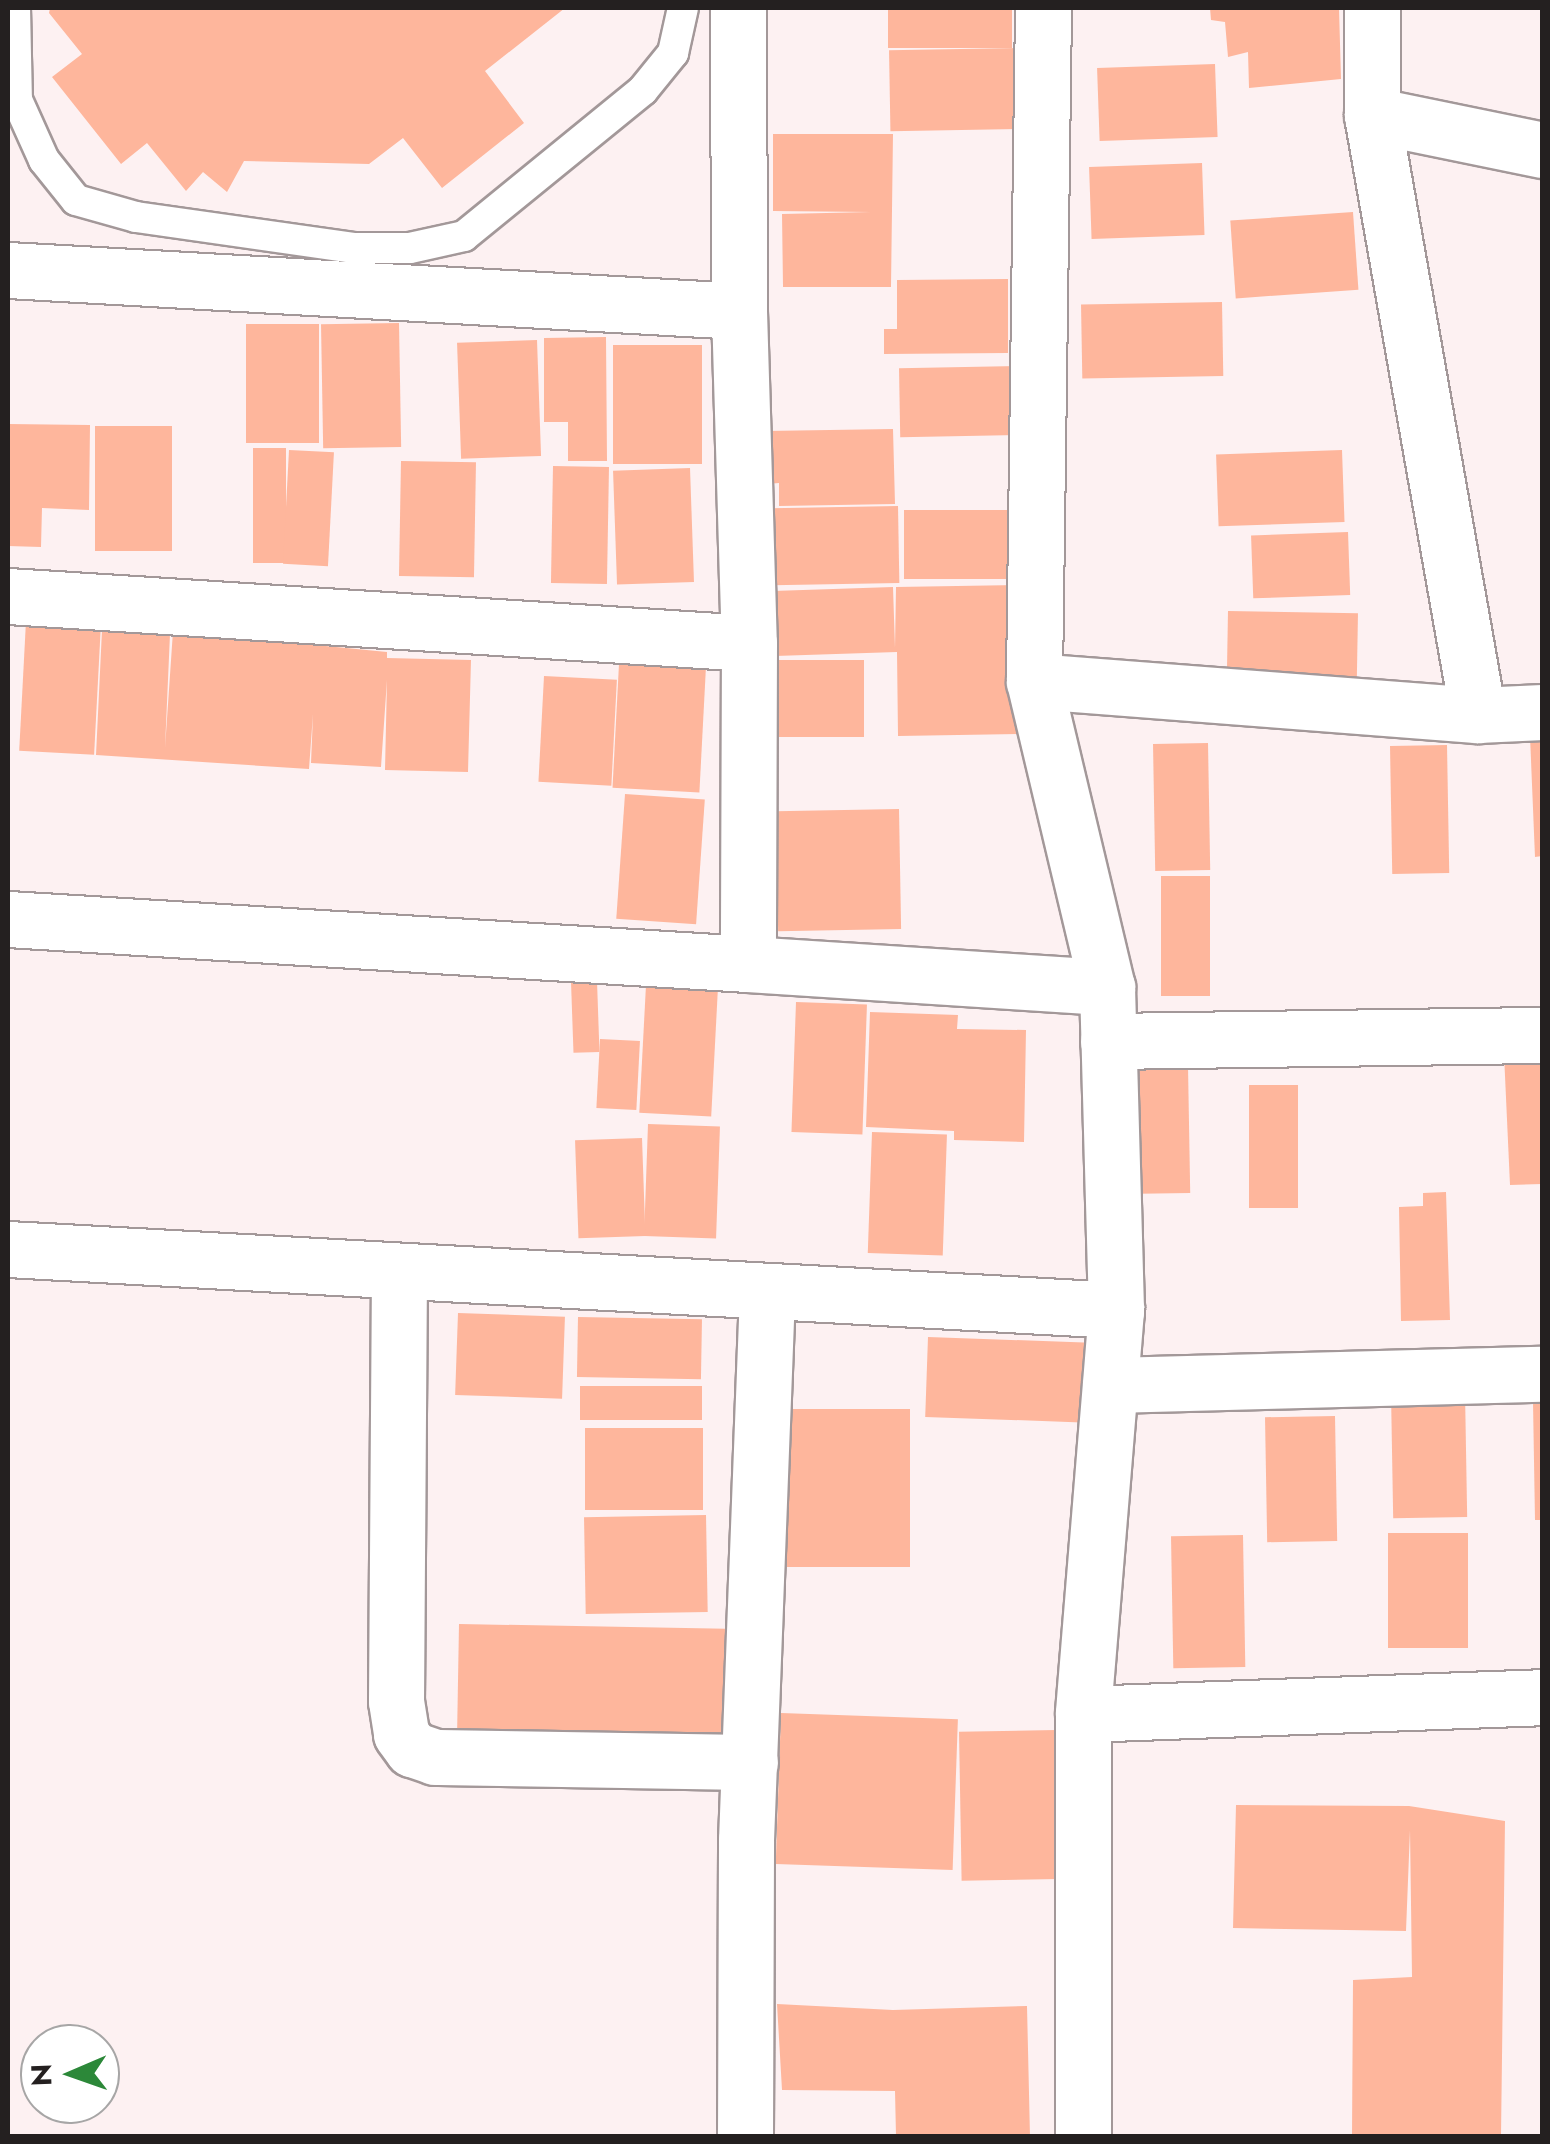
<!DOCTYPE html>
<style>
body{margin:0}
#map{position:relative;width:1550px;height:2144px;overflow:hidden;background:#fdf1f2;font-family:Jost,sans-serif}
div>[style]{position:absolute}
.building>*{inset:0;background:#feb69c;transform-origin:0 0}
.roads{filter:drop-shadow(2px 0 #a39899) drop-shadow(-2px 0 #a39899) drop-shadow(0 2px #a39899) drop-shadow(0 -2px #a39899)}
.service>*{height:30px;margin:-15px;padding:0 15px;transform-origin:15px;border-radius:15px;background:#fff}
.minor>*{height:55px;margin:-27.5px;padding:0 27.5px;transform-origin:27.5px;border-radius:27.5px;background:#fff}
span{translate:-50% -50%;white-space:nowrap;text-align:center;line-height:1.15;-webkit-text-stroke:10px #fff;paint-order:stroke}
.frame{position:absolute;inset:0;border:10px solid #242020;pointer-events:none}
.north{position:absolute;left:20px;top:2024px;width:100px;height:100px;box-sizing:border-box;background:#fff;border:2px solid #a7a6a6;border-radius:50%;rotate:268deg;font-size:28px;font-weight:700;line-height:40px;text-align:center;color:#242020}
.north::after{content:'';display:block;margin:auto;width:35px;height:45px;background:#2c8839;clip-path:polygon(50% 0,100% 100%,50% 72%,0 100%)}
</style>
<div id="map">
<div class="building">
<i style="clip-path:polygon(50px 8px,565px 8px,485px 71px,524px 123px,442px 188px,403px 138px,369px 164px,244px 161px,227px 192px,203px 172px,186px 191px,147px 143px,121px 164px,52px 77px,82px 54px,49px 13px)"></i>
<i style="left:888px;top:8px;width:124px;height:40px"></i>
<i style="clip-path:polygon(1210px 8px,1339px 8px,1341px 79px,1249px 88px,1248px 52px,1228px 57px,1225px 22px,1211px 20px)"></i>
<i style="left:1018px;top:48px;width:81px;height:129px;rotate:89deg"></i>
<i style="left:1215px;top:64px;width:73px;height:118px;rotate:88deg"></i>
<i style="clip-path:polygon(773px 134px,893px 134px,891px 287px,783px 287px,782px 214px,871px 212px,773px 211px)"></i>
<i style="left:1202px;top:163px;width:72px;height:113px;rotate:88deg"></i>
<i style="left:1353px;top:212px;width:78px;height:123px;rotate:86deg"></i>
<i style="clip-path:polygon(1008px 279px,1008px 353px,884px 354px,884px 329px,897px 329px,897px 280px)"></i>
<i style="left:1222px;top:302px;width:74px;height:141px;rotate:89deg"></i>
<i style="left:399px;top:323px;width:124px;height:78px;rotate:89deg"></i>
<i style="left:246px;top:324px;width:73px;height:119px"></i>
<i style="clip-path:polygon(606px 337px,607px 461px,568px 461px,568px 422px,544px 422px,544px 338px)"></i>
<i style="left:537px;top:340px;width:116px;height:80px;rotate:88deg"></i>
<i style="left:702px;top:345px;width:119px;height:89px;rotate:90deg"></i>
<i style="left:1023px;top:366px;width:69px;height:124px;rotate:89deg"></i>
<i style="clip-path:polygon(8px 424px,90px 425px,89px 510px,42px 508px,41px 547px,8px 546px)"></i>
<i style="left:95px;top:426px;width:77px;height:125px"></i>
<i style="clip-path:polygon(893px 429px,895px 504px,779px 506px,779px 483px,767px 484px,766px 431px)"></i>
<i style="left:253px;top:448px;width:33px;height:115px"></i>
<i style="left:289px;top:450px;width:45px;height:114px;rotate:3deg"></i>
<i style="left:1342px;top:450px;width:72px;height:126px;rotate:88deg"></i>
<i style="left:401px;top:461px;width:75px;height:115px;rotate:1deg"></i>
<i style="left:553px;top:466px;width:56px;height:117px;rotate:1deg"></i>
<i style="left:690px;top:468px;width:114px;height:77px;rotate:88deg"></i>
<i style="left:898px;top:506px;width:77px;height:127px;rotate:89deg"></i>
<i style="left:1024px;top:510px;width:69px;height:120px;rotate:90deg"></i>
<i style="left:1348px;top:532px;width:63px;height:97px;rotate:88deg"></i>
<i style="clip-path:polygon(1024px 585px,1025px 734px,898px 736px,897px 652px,775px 656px,773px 591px,893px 587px,895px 648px,896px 587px)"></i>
<i style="left:1228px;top:611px;width:130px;height:66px;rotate:1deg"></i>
<i style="left:26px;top:621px;width:75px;height:130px;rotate:3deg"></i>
<i style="clip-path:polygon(102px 630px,170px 634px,165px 748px,173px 631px,387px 652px,387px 658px,471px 660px,468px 772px,385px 770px,387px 680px,381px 767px,311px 763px,313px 714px,309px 769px,96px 755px)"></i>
<i style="left:776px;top:660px;width:88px;height:77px"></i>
<i style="left:619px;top:664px;width:87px;height:124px;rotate:3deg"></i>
<i style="left:544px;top:676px;width:73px;height:106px;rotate:3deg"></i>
<i style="clip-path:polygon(1542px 735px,1542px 856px,1535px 857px,1530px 736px)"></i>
<i style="left:1208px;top:743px;width:127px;height:55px;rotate:89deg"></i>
<i style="left:1447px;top:745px;width:128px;height:57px;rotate:89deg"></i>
<i style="left:625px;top:794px;width:80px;height:125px;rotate:4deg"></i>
<i style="left:899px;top:809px;width:120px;height:123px;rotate:89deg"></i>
<i style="left:1161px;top:876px;width:49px;height:120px"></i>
<i style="left:597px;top:981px;width:71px;height:26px;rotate:88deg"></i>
<i style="left:646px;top:985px;width:72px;height:128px;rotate:3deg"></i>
<i style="left:796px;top:1002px;width:71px;height:130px;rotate:2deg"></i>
<i style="clip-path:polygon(870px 1012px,958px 1015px,957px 1029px,1026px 1030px,1024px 1142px,954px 1140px,954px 1131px,866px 1127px)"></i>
<i style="left:600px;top:1039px;width:40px;height:69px;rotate:3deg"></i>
<i style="clip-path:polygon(1542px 1052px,1542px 1184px,1510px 1185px,1504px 1054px)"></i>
<i style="left:1188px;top:1066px;width:127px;height:51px;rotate:89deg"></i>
<i style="left:1249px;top:1085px;width:49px;height:123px"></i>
<i style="left:648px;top:1124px;width:72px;height:112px;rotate:2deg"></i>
<i style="left:872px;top:1132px;width:75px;height:121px;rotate:2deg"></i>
<i style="left:642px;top:1138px;width:98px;height:67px;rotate:88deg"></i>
<i style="clip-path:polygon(1446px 1192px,1450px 1320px,1401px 1321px,1399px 1207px,1423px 1206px,1423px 1193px)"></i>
<i style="left:458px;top:1313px;width:107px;height:82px;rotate:2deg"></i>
<i style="left:578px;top:1317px;width:124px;height:60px;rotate:1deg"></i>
<i style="left:928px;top:1337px;width:163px;height:80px;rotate:2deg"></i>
<i style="left:702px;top:1386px;width:34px;height:122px;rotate:90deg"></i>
<i style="left:1465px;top:1392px;width:125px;height:74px;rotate:89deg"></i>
<i style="clip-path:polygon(1533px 1402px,1542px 1402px,1542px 1520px,1535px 1520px)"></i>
<i style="left:910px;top:1409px;width:158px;height:123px;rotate:90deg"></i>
<i style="left:1335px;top:1416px;width:125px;height:70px;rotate:89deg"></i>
<i style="left:703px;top:1428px;width:82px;height:118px;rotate:90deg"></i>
<i style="left:706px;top:1515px;width:97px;height:122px;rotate:89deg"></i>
<i style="left:1468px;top:1533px;width:115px;height:80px;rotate:90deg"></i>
<i style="left:1243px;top:1535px;width:132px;height:72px;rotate:89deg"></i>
<i style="left:459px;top:1624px;width:267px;height:106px;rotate:1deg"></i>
<i style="left:781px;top:1713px;width:177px;height:151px;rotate:2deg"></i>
<i style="left:1056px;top:1730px;width:149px;height:97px;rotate:89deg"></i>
<i style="clip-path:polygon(1236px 1805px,1409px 1806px,1505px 1821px,1501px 2136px,1352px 2136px,1353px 1980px,1412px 1977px,1410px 1830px,1406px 1931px,1233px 1928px)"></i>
<i style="clip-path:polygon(777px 2004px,893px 2010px,1027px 2006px,1030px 2136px,896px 2136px,895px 2091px,782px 2090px)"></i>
</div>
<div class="roads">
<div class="service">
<i style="left:15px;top:8px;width:92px;rotate:88.8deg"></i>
<i style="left:17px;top:100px;width:66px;rotate:65.8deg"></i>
<i style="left:44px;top:160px;width:51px;rotate:51.3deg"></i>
<i style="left:76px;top:200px;width:62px;rotate:15.8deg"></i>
<i style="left:136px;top:217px;width:221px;rotate:8.1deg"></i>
<i style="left:355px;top:248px;width:55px"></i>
<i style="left:410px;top:248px;width:55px;rotate:-12.5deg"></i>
<i style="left:464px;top:236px;width:231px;rotate:-39.2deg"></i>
<i style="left:643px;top:90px;width:48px;rotate:-51deg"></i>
<i style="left:673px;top:53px;width:46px;rotate:-77.5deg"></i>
</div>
<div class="minor">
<i style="left:738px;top:8px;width:303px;rotate:89.8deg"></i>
<i style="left:1043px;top:8px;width:673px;rotate:90.77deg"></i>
<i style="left:1034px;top:681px;width:315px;rotate:76.6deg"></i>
<i style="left:1107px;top:987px;width:323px;rotate:88.4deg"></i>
<i style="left:1116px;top:1310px;width:405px;rotate:94.7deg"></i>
<i style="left:1083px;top:1714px;width:422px;rotate:90deg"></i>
<i style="left:1372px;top:115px;width:107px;rotate:-90deg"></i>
<i style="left:8px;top:270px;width:732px;rotate:3.21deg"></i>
<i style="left:739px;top:311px;width:332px;rotate:88.3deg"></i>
<i style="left:749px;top:643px;width:321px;rotate:90.2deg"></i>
<i style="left:748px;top:964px;width:360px;rotate:3.7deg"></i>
<i style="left:8px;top:596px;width:742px;rotate:3.63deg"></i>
<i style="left:1034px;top:681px;width:445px;rotate:4.4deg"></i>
<i style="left:1478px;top:715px;width:609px;rotate:-100.02deg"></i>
<i style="left:1372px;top:115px;width:174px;rotate:11.6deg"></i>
<i style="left:1478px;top:715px;width:64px;rotate:-2.7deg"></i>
<i style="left:8px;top:919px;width:741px;rotate:3.48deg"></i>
<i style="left:1108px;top:1041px;width:434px;rotate:-0.8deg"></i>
<i style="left:8px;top:1249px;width:1110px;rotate:3.15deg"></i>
<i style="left:399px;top:1271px;width:430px;rotate:90.4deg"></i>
<i style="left:396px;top:1701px;width:33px;rotate:81deg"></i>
<i style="left:401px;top:1734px;width:19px;rotate:54deg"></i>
<i style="left:412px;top:1749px;width:24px;rotate:19deg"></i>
<i style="left:435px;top:1757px;width:315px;rotate:0.9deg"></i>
<i style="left:1110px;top:1385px;width:432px;rotate:-1.5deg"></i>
<i style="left:1083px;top:1714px;width:459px;rotate:-2.1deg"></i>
<i style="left:745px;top:2136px;width:296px;rotate:-89.8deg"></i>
<i style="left:746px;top:1840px;width:547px;rotate:-87.8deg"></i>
</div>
</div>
<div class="frame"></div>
<div class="north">N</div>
</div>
